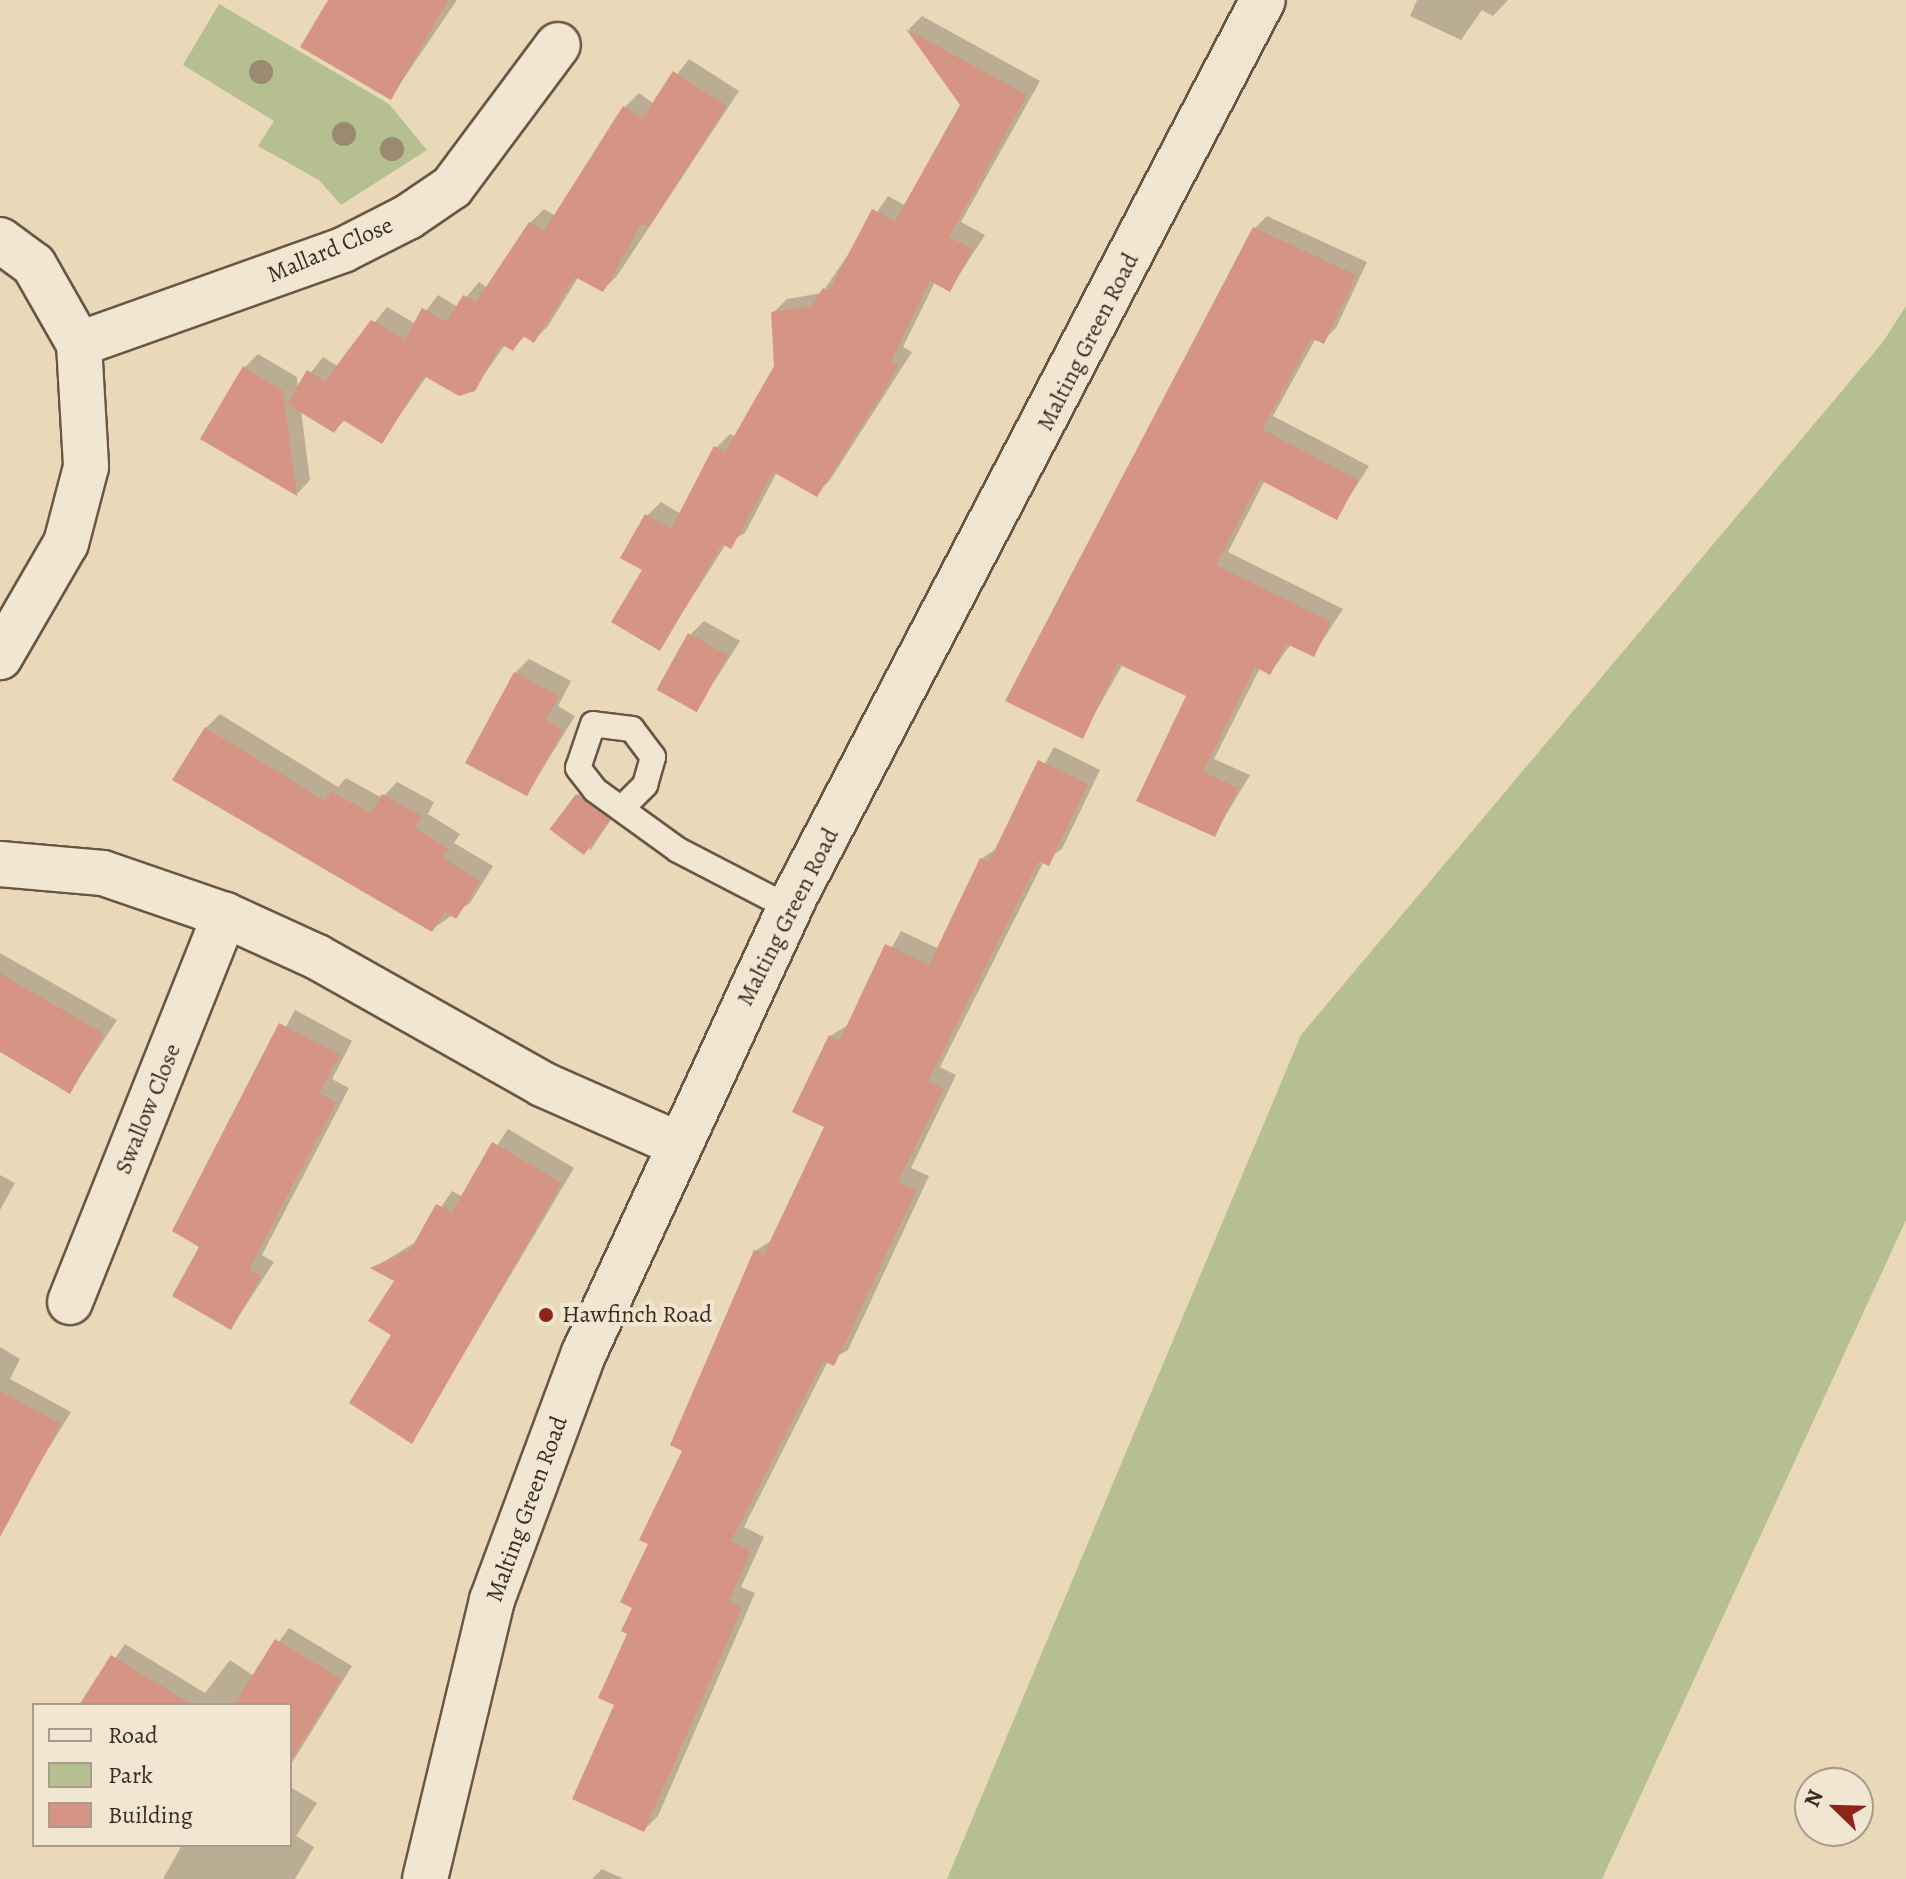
<!DOCTYPE html>
<style>
body{margin:0}
#map{position:relative;width:1906px;height:1879px;overflow:hidden;background:#e9d9b9;font-family:Alegreya,serif}
div>[style]{position:absolute}
.green>*{inset:0;background:#b5bf90}
.shadow>*{inset:0;background:#0003}
.building>*{inset:0;background:#d69584;transform-origin:0 0}
.roads{filter:drop-shadow(2px 0 #6a5646) drop-shadow(-2px 0 #6a5646) drop-shadow(0 2px #6a5646) drop-shadow(0 -2px #6a5646)}
.service>*{height:24px;margin:-12px;padding:0 12px;transform-origin:12px;border-radius:12px;background:#f1e6d2}
.minor>*{height:44px;margin:-22px;padding:0 22px;transform-origin:22px;border-radius:22px;background:#f1e6d2}
.tertiary>*{height:44px;margin:-22px;padding:0 22px;transform-origin:22px;border-radius:22px;background:#f1e6d2}
.trees>*{width:24px;height:24px;margin:-12px;border-radius:50%;background:#998a71}
.dots>*{width:22px;height:22px;translate:-50% -50%;box-sizing:border-box;border:4px solid #f1e6d2;border-radius:50%}
span{translate:-50% -50%;white-space:nowrap;text-align:center;line-height:1.15;-webkit-text-stroke:8px #f1e6d2;paint-order:stroke}
.street-label{font-size:24px;color:#3f2b1f}
.poi-label{font-size:24px;color:#3f2b1f}
.left{translate:0 -50%;text-align:left}
.legend{position:absolute;left:32px;top:1703px;width:260px;height:144px;box-sizing:border-box;background:#f1e6d2;border:2px solid #aa9b8a;margin:0;padding:10px 14px;list-style:none;font-size:24px;color:#3f2b1f}
.legend li{display:flex;align-items:center;gap:16px;height:40px}
.legend b{width:40px;border:2px solid #aa9b8a}
.north{position:absolute;left:1794px;top:1767px;width:80px;height:80px;box-sizing:border-box;background:#f1e6d2;border:2px solid #aa9b8a;border-radius:50%;rotate:293deg;font-size:22px;font-weight:700;line-height:32px;text-align:center;color:#3f2b1f}
.north::after{content:'';display:block;margin:auto;width:28px;height:36px;background:#8f2418;clip-path:polygon(50% 0,100% 100%,50% 72%,0 100%)}
</style>
<div id="map">
<div class="green">
<i style="clip-path:polygon(219px 4px,389px 104px,427px 150px,341px 205px,319px 180px,258px 146px,274px 121px,183px 65px)"></i>
<i style="clip-path:polygon(1906px 306px,1906px 1220px,1602px 1879px,947px 1879px,1301px 1035px,1883px 342px)"></i>
</div>
<div class="shadow">
<i style="clip-path:polygon(332px 0,457px 0,391px 97px)"></i>
<i style="clip-path:polygon(1417px 0,1508px 0,1493px 16px,1482px 10px,1461px 40px,1410px 16px)"></i>
<i style="clip-path:polygon(922px 16px,1040px 81px,961px 222px,985px 235px,950px 289px,935px 282px,903px 347px,912px 352px,830px 480px,816px 494px,777px 472px,745px 533px,726px 544px,660px 648px,644px 570px,647px 516px,661px 502px,681px 514px,716px 448px,730px 434px,736px 437px,776px 366px,773px 313px,787px 299px,822px 293px,888px 196px,906px 206px,962px 105px,909px 29px)"></i>
<i style="clip-path:polygon(689px 59px,739px 91px,617px 276px,603px 290px,579px 276px,548px 326px,534px 340px,526px 335px,512px 349px,505px 345px,474px 389px,427px 376px,382px 441px,346px 419px,334px 431px,301px 411px,310px 480px,297px 494px,244px 368px,258px 354px,297px 377px,298px 389px,323px 357px,339px 367px,387px 307px,416px 324px,438px 295px,458px 307px,479px 282px,488px 288px,530px 223px,544px 209px,556px 216px,625px 107px,639px 93px,654px 104px)"></i>
<i style="clip-path:polygon(1267px 216px,1367px 262px,1336px 328px,1323px 341px,1316px 338px,1273px 416px,1369px 466px,1336px 518px,1265px 480px,1228px 552px,1343px 609px,1313px 655px,1291px 644px,1270px 673px,1260px 668px,1214px 759px,1250px 775px,1214px 835px,1189px 695px,1123px 664px,1082px 736px,1254px 229px)"></i>
<i style="clip-path:polygon(704px 621px,740px 641px,696px 710px,690px 635px)"></i>
<i style="clip-path:polygon(529px 659px,571px 681px,558px 706px,575px 716px,527px 794px,515px 673px)"></i>
<i style="clip-path:polygon(220px 714px,338px 787px,346px 778px,382px 798px,397px 782px,434px 802px,428px 814px,460px 834px,454px 843px,493px 866px,470px 903px,431px 930px,206px 728px)"></i>
<i style="clip-path:polygon(1054px 747px,1100px 770px,1062px 849px,1044px 861px,940px 1067px,956px 1075px,911px 1168px,929px 1176px,848px 1350px,828px 1361px,744px 1527px,764px 1537px,741px 1587px,755px 1593px,658px 1816px,644px 1830px,617px 1704px,635px 1607px,650px 1543px,755px 1251px,774px 1239px,827px 1126px,830px 1036px,850px 1024px,901px 931px,939px 949px,981px 859px,999px 847px)"></i>
<i style="clip-path:polygon(583px 789px,616px 812px,590px 851px,577px 796px)"></i>
<i style="clip-path:polygon(0 953px,117px 1020px,70px 1091px,0 1051px)"></i>
<i style="clip-path:polygon(295px 1010px,352px 1041px,332px 1079px,349px 1088px,262px 1255px,274px 1262px,231px 1328px,202px 1246px,175px 1230px)"></i>
<i style="clip-path:polygon(508px 1129px,574px 1168px,412px 1441px,394px 1334px,397px 1280px,374px 1268px,419px 1240px,452px 1191px,463px 1197px)"></i>
<i style="clip-path:polygon(0 1175px,15px 1183px,0 1210px)"></i>
<i style="clip-path:polygon(0 1347px,20px 1359px,10px 1379px,71px 1412px,28px 1482px,0 1467px)"></i>
<i style="clip-path:polygon(289px 1628px,352px 1666px,290px 1766px,290px 1705px,82px 1705px,125px 1644px,205px 1693px,230px 1660px,254px 1676px)"></i>
<i style="clip-path:polygon(290px 1787px,317px 1803px,296px 1836px,314px 1847px,295px 1879px,163px 1879px,182px 1845px,290px 1845px)"></i>
<i style="clip-path:polygon(602px 1869px,624px 1879px,592px 1879px)"></i>
</div>
<div class="building">
<i style="clip-path:polygon(328px 0,448px 0,391px 100px,300px 47px)"></i>
<i style="clip-path:polygon(906px 29px,1027px 95px,949px 237px,973px 249px,950px 292px,930px 281px,891px 361px,899px 366px,817px 497px,773px 472px,731px 549px,722px 544px,660px 651px,611px 622px,642px 570px,620px 558px,645px 514px,671px 529px,714px 446px,725px 452px,774px 366px,771px 312px,812px 306px,823px 288px,829px 291px,872px 209px,895px 221px,960px 105px)"></i>
<i style="clip-path:polygon(673px 71px,727px 106px,649px 227px,642px 223px,603px 292px,575px 277px,534px 343px,523px 336px,513px 351px,501px 344px,475px 391px,459px 396px,424px 376px,382px 444px,343px 420px,334px 433px,287px 404px,307px 370px,325px 381px,371px 320px,405px 339px,422px 308px,447px 322px,463px 295px,476px 302px,529px 222px,544px 231px,623px 106px,642px 119px)"></i>
<i style="clip-path:polygon(1253px 227px,1356px 275px,1324px 344px,1311px 338px,1262px 429px,1358px 480px,1337px 520px,1260px 480px,1216px 565px,1331px 622px,1314px 657px,1287px 644px,1270px 675px,1255px 667px,1203px 772px,1238px 788px,1215px 837px,1136px 801px,1186px 696px,1118px 664px,1083px 739px,1005px 701px)"></i>
<i style="clip-path:polygon(243px 366px,283px 391px,297px 496px,200px 439px)"></i>
<i style="left:688px;top:633px;width:46px;height:65px;rotate:29deg"></i>
<i style="clip-path:polygon(514px 672px,559px 696px,545px 720px,563px 730px,527px 796px,465px 763px)"></i>
<i style="clip-path:polygon(205px 727px,325px 801px,331px 791px,371px 813px,382px 794px,421px 816px,415px 828px,448px 848px,442px 857px,480px 881px,456px 919px,445px 912px,432px 932px,172px 780px)"></i>
<i style="clip-path:polygon(1038px 760px,1088px 784px,1049px 866px,1039px 861px,928px 1081px,944px 1089px,898px 1182px,916px 1191px,834px 1366px,823px 1361px,731px 1541px,751px 1551px,729px 1601px,742px 1608px,644px 1832px,572px 1799px,614px 1705px,598px 1698px,627px 1634px,621px 1631px,632px 1608px,620px 1602px,648px 1544px,639px 1540px,682px 1451px,670px 1445px,754px 1250px,764px 1254px,824px 1127px,792px 1112px,829px 1035px,840px 1040px,885px 944px,929px 965px,980px 858px,989px 862px)"></i>
<i style="left:576px;top:794px;width:43px;height:44px;rotate:37deg"></i>
<i style="clip-path:polygon(0 973px,104px 1034px,70px 1094px,0 1052px)"></i>
<i style="clip-path:polygon(279px 1023px,340px 1055px,319px 1093px,336px 1103px,249px 1269px,261px 1276px,231px 1330px,172px 1296px,199px 1247px,172px 1231px)"></i>
<i style="clip-path:polygon(492px 1142px,562px 1183px,412px 1444px,349px 1403px,391px 1335px,368px 1321px,394px 1281px,370px 1268px,411px 1249px,436px 1204px,452px 1212px)"></i>
<i style="clip-path:polygon(0 1391px,61px 1424px,0 1537px)"></i>
<i style="clip-path:polygon(275px 1639px,341px 1679px,290px 1762px,290px 1705px,234px 1705px)"></i>
<i style="clip-path:polygon(111px 1655px,192px 1705px,79px 1705px)"></i>
</div>
<div class="roads">
<div class="service">
<i style="left:622px;top:808px;width:33px;rotate:-45deg"></i>
<i style="left:645px;top:785px;width:29px;rotate:-74deg"></i>
<i style="left:653px;top:757px;width:35px;rotate:-127deg"></i>
<i style="left:632px;top:729px;width:39px;rotate:-173deg"></i>
<i style="left:593px;top:724px;width:46px;rotate:108.8deg"></i>
<i style="left:578px;top:768px;width:28px;rotate:52deg"></i>
<i style="left:595px;top:790px;width:102px;rotate:35.9deg"></i>
<i style="left:678px;top:850px;width:126px;rotate:27.4deg"></i>
</div>
<div class="minor">
<i style="left:0;top:240px;width:42px;rotate:36.3deg"></i>
<i style="left:34px;top:265px;width:91px;rotate:60.3deg"></i>
<i style="left:79px;top:344px;width:123px;rotate:86.7deg"></i>
<i style="left:86px;top:467px;width:79px;rotate:104.7deg"></i>
<i style="left:66px;top:543px;width:132px;rotate:120.1deg"></i>
<i style="left:79px;top:344px;width:280px;rotate:-19.6deg"></i>
<i style="left:343px;top:250px;width:73px;rotate:-26.9deg"></i>
<i style="left:408px;top:217px;width:53px;rotate:-34.3deg"></i>
<i style="left:452px;top:187px;width:177px;rotate:-53.3deg"></i>
<i style="left:0;top:864px;width:103px;rotate:5deg"></i>
<i style="left:103px;top:873px;width:129px;rotate:19deg"></i>
<i style="left:225px;top:915px;width:101px;rotate:24.5deg"></i>
<i style="left:317px;top:957px;width:258px;rotate:29.4deg"></i>
<i style="left:542px;top:1084px;width:149px;rotate:23.8deg"></i>
<i style="left:70px;top:1302px;width:417px;rotate:-68.2deg"></i>
</div>
<div class="tertiary">
<i style="left:425px;top:1879px;width:287px;rotate:-76.5deg"></i>
<i style="left:492px;top:1600px;width:264px;rotate:-69.6deg"></i>
<i style="left:584px;top:1353px;width:499px;rotate:-65.2deg"></i>
<i style="left:793px;top:900px;width:1015px;rotate:-62.43deg"></i>
</div>
</div>
<div class="trees">
<i style="left:261px;top:72px"></i>
<i style="left:344px;top:134px"></i>
<i style="left:392px;top:149px"></i>
</div>
<div class="dots">
<i style="left:546px;top:1315px;background:#8f2418"></i>
</div>
<div class="street-label">
<span style="left:330px;top:250px;rotate:-23deg">Mallard Close</span>
<span style="left:1088px;top:342px;rotate:-63deg">Malting Green Road</span>
<span style="left:788px;top:917px;rotate:-63deg">Malting Green Road</span>
<span style="left:148px;top:1109px;rotate:-68deg">Swallow Close</span>
<span style="left:527px;top:1509px;rotate:-70deg">Malting Green Road</span>
</div>
<div class="poi-label">
<span class="left" style="left:562px;top:1315px">Hawfinch Road</span>
</div>
<ul class="legend">
<li><b style="height:10px;background:#f1e6d2"></b>Road</li>
<li><b style="height:22px;background:#b5bf90"></b>Park</li>
<li><b style="height:22px;background:#d69584"></b>Building</li>
</ul>
<div class="north">N</div>
</div>
